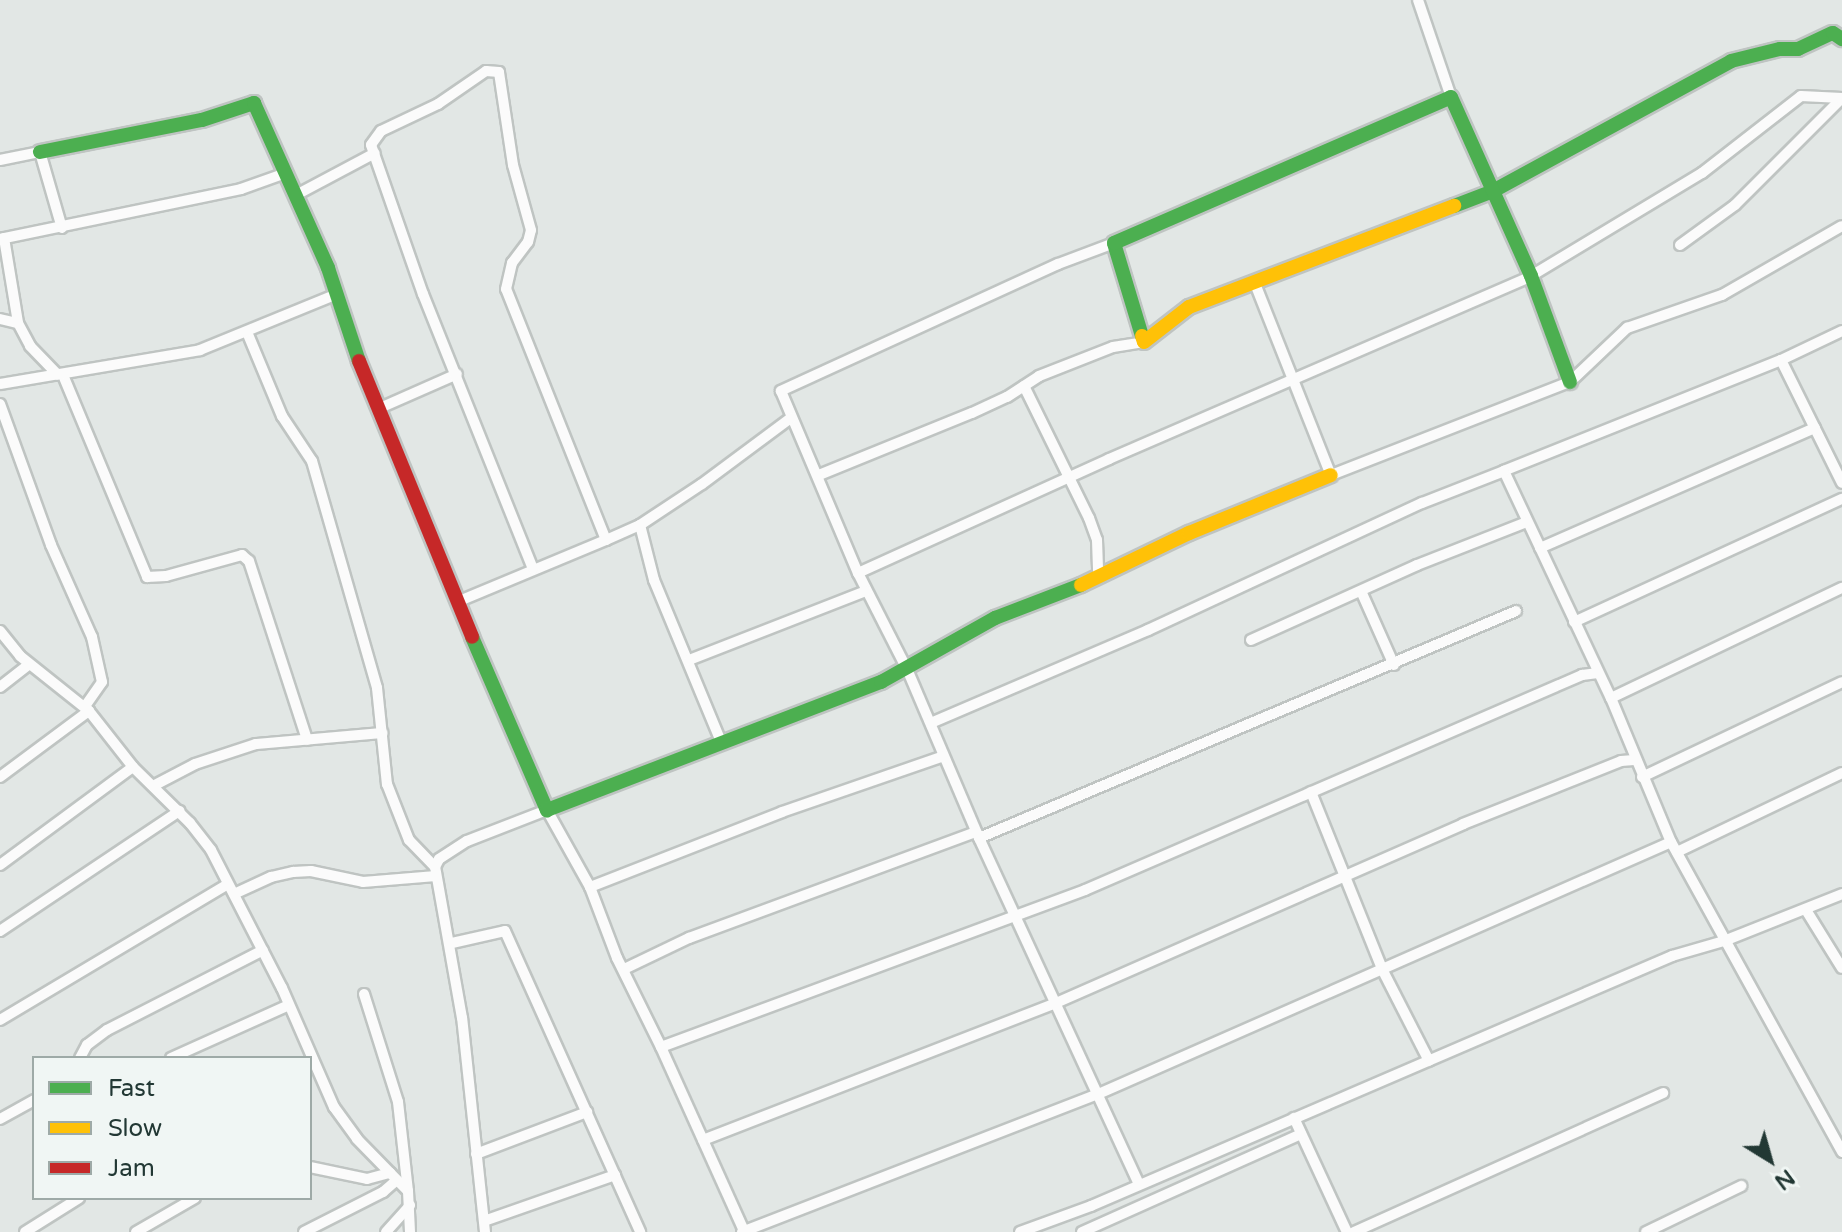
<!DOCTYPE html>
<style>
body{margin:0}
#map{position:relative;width:1842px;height:1232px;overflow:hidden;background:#e2e7e5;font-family:"Varela Round",sans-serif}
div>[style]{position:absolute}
.roads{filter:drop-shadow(2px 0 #bfc4c2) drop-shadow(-2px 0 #bfc4c2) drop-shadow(0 2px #bfc4c2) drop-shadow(0 -2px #bfc4c2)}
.street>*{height:10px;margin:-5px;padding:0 5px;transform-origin:5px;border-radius:5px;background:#fbfbfb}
.fast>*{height:14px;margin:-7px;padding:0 7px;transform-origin:7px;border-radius:7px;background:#4caf50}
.slow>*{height:14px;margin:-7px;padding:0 7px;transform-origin:7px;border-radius:7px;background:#ffc107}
.jam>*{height:14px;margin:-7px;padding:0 7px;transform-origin:7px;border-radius:7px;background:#c62828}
span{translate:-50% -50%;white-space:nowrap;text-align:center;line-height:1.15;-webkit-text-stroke:6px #f0f6f4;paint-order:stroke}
.legend{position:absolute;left:32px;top:1056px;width:280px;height:144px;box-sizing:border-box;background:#f0f6f4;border:2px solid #9eaaa7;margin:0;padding:10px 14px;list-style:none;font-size:24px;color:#223834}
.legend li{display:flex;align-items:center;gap:16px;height:40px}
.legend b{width:40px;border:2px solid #9eaaa7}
.north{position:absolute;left:1730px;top:1120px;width:80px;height:80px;-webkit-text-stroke:6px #f0f6f4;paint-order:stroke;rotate:143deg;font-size:22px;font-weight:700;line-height:32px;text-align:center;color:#223834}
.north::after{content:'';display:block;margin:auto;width:28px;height:36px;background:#223834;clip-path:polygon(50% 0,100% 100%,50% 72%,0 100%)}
</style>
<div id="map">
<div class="roads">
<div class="street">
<i style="left:1418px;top:0;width:102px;rotate:71.2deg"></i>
<i style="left:0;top:160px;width:41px;rotate:-11.3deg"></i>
<i style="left:40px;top:152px;width:79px;rotate:73.9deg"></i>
<i style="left:296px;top:195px;width:89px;rotate:-28deg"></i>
<i style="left:4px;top:238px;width:86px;rotate:80.6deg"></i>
<i style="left:18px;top:323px;width:26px;rotate:62deg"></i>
<i style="left:30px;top:346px;width:40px;rotate:46deg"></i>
<i style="left:0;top:239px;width:246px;rotate:-11.7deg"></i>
<i style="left:241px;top:189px;width:48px;rotate:-19.6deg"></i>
<i style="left:1114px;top:243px;width:60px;rotate:159.4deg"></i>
<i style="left:1058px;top:264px;width:305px;rotate:155.4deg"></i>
<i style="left:781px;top:391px;width:198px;rotate:67.1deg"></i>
<i style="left:858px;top:573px;width:108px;rotate:63deg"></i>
<i style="left:907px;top:669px;width:184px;rotate:66.9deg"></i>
<i style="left:979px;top:838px;width:381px;rotate:65.2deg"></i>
<i style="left:1680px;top:245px;width:68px;rotate:-36deg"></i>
<i style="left:1735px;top:205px;width:151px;rotate:-45deg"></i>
<i style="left:1254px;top:281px;width:209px;rotate:68.4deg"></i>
<i style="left:1331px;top:475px;width:256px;rotate:-21.3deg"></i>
<i style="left:1570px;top:382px;width:79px;rotate:-43.5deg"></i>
<i style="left:1627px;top:328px;width:101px;rotate:-19.2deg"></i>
<i style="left:1722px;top:295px;width:138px;rotate:-29.9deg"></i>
<i style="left:0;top:319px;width:18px;rotate:13deg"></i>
<i style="left:1842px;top:331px;width:68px;rotate:154.6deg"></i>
<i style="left:1781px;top:360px;width:298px;rotate:158.2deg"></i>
<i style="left:1504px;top:471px;width:251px;rotate:64.8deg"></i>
<i style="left:1611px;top:698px;width:156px;rotate:67.4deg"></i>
<i style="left:1671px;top:842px;width:354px;rotate:61.1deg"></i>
<i style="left:247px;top:332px;width:91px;rotate:67.4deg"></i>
<i style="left:282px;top:416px;width:54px;rotate:56.3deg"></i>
<i style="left:312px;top:461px;width:236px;rotate:74deg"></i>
<i style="left:377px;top:688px;width:97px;rotate:84.1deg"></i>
<i style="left:387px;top:784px;width:60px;rotate:68.6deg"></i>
<i style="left:409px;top:840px;width:37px;rotate:46deg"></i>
<i style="left:1781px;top:360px;width:137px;rotate:63.6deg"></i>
<i style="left:63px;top:375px;width:219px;rotate:67.4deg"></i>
<i style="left:147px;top:577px;width:19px;rotate:-3deg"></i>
<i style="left:166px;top:576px;width:79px;rotate:-15.4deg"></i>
<i style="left:242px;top:555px;width:9px;rotate:41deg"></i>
<i style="left:249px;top:561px;width:188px;rotate:72deg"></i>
<i style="left:0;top:384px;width:203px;rotate:-9.6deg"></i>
<i style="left:200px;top:350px;width:148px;rotate:-22.2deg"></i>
<i style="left:1024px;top:386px;width:147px;rotate:63.8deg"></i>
<i style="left:1089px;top:518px;width:23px;rotate:70deg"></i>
<i style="left:1097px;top:540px;width:37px;rotate:88deg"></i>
<i style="left:0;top:404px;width:150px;rotate:70.1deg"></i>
<i style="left:51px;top:545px;width:101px;rotate:66deg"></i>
<i style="left:92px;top:637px;width:46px;rotate:77.5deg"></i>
<i style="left:102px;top:682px;width:29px;rotate:125deg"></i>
<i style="left:380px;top:408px;width:84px;rotate:-23.8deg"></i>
<i style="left:819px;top:475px;width:165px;rotate:-22.1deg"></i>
<i style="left:972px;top:413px;width:38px;rotate:-25deg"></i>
<i style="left:1007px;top:397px;width:38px;rotate:-33deg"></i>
<i style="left:1039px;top:376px;width:79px;rotate:-21.4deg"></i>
<i style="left:1113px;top:347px;width:31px;rotate:-9deg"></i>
<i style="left:640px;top:525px;width:57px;rotate:75.7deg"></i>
<i style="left:654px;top:580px;width:175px;rotate:67.5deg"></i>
<i style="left:606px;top:540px;width:37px;rotate:-24deg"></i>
<i style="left:640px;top:525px;width:74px;rotate:-33.5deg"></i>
<i style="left:702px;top:484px;width:111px;rotate:-36.6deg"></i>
<i style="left:1540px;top:548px;width:300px;rotate:-23.6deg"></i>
<i style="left:858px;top:573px;width:276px;rotate:-24.4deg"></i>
<i style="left:1109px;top:459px;width:460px;rotate:-23.4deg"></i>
<i style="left:1531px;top:276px;width:200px;rotate:-31.1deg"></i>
<i style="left:1702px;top:173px;width:125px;rotate:-37.9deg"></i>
<i style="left:1801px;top:96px;width:41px;rotate:2.8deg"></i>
<i style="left:1361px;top:591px;width:81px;rotate:66deg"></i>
<i style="left:457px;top:602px;width:161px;rotate:-22.6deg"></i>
<i style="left:606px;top:540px;width:270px;rotate:-111.7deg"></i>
<i style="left:506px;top:289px;width:27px;rotate:-77deg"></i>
<i style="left:512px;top:263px;width:26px;rotate:-53deg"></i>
<i style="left:528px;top:242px;width:12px;rotate:-76deg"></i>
<i style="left:531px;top:230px;width:67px;rotate:-105.5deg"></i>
<i style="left:513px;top:165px;width:94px;rotate:-98.6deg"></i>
<i style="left:499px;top:72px;width:13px;rotate:-176deg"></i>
<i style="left:486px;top:71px;width:58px;rotate:145.5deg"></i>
<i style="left:438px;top:104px;width:63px;rotate:154.7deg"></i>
<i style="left:381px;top:131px;width:17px;rotate:126deg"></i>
<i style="left:371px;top:145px;width:158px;rotate:70.8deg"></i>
<i style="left:423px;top:294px;width:296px;rotate:68.2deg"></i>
<i style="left:1574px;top:622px;width:295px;rotate:-24.7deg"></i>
<i style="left:0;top:631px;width:32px;rotate:51deg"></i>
<i style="left:20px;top:656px;width:88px;rotate:38.6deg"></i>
<i style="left:89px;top:711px;width:71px;rotate:51.8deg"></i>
<i style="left:133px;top:767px;width:80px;rotate:44.5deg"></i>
<i style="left:190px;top:823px;width:34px;rotate:52deg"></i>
<i style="left:211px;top:850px;width:155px;rotate:62.8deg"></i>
<i style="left:282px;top:988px;width:130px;rotate:66.4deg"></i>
<i style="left:334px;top:1107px;width:39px;rotate:54deg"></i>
<i style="left:357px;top:1139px;width:73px;rotate:45.6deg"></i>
<i style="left:408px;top:1191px;width:41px;rotate:87.2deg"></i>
<i style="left:1251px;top:640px;width:182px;rotate:-24.3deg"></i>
<i style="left:1417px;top:565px;width:118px;rotate:-21.4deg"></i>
<i style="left:689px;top:660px;width:190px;rotate:-21.3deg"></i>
<i style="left:0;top:687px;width:37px;rotate:-38deg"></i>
<i style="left:1611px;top:698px;width:256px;rotate:-25.5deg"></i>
<i style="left:931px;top:723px;width:236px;rotate:-23.2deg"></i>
<i style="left:1148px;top:630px;width:302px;rotate:-24.9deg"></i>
<i style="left:1422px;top:503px;width:88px;rotate:-21.3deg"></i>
<i style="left:0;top:777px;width:111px;rotate:-36.6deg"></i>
<i style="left:1642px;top:777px;width:221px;rotate:-25.4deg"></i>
<i style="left:153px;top:786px;width:47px;rotate:-27.6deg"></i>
<i style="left:195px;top:764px;width:64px;rotate:-18.2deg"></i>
<i style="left:256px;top:744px;width:127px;rotate:-5deg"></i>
<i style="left:1311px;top:792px;width:191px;rotate:68.1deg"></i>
<i style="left:1382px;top:969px;width:103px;rotate:62.9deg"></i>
<i style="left:979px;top:838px;width:583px;rotate:-22.91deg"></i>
<i style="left:1677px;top:852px;width:183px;rotate:-25.6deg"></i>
<i style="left:0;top:865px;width:165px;rotate:-36.4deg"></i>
<i style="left:590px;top:887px;width:206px;rotate:-21.3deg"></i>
<i style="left:782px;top:812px;width:171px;rotate:-19.1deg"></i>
<i style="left:234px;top:894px;width:41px;rotate:-24.7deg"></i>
<i style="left:271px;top:877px;width:23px;rotate:-13deg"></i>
<i style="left:293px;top:872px;width:18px;rotate:-3deg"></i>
<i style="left:311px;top:871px;width:53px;rotate:11.9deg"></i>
<i style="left:363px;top:882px;width:73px;rotate:-4.7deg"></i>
<i style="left:1806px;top:910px;width:68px;rotate:58.2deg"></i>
<i style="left:0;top:931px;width:216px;rotate:-33.8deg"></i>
<i style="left:452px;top:943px;width:54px;rotate:-12.8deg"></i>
<i style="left:505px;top:931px;width:330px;rotate:65.8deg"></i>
<i style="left:624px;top:969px;width:72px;rotate:-25.5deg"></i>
<i style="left:689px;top:938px;width:306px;rotate:-20.3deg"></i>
<i style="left:364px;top:994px;width:113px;rotate:72.5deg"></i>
<i style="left:398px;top:1102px;width:90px;rotate:83.6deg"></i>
<i style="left:0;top:1020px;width:265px;rotate:-30.8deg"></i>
<i style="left:661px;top:1047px;width:452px;rotate:-20.3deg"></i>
<i style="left:1085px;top:890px;width:542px;rotate:-23.39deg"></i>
<i style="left:1582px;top:675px;width:16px;rotate:-7deg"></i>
<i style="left:80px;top:1058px;width:15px;rotate:-62deg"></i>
<i style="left:87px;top:1045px;width:25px;rotate:-37deg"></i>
<i style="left:107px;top:1030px;width:175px;rotate:-27.1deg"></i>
<i style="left:171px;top:1058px;width:129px;rotate:-24.2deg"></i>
<i style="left:1294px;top:1118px;width:126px;rotate:65.1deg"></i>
<i style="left:0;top:1119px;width:39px;rotate:-29deg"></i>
<i style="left:703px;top:1140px;width:379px;rotate:-21.2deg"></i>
<i style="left:1056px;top:1003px;width:445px;rotate:-23.7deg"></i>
<i style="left:1463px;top:824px;width:170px;rotate:-21.7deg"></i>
<i style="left:1621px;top:761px;width:13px;rotate:-4deg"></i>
<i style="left:476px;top:1154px;width:119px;rotate:-20.7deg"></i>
<i style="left:310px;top:1167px;width:58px;rotate:11.9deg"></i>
<i style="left:367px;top:1179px;width:24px;rotate:-15deg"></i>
<i style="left:484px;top:1221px;width:139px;rotate:-19.3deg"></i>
<i style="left:25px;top:1232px;width:64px;rotate:-32.2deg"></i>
<i style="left:136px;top:1232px;width:68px;rotate:-30deg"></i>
<i style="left:304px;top:1232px;width:89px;rotate:-26.9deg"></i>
<i style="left:383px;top:1192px;width:18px;rotate:-41deg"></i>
<i style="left:386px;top:1232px;width:36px;rotate:-48deg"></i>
<i style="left:485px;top:1232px;width:215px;rotate:-96.1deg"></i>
<i style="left:462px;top:1018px;width:153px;rotate:-100.1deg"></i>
<i style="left:435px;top:867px;width:9px;rotate:-63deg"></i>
<i style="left:439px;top:859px;width:33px;rotate:-33deg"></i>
<i style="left:467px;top:841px;width:86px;rotate:-21.2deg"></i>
<i style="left:547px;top:810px;width:88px;rotate:60.8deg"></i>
<i style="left:590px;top:887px;width:76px;rotate:69.2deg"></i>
<i style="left:617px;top:958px;width:99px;rotate:63.7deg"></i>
<i style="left:661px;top:1047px;width:202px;rotate:65.7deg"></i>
<i style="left:742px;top:1232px;width:380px;rotate:-21.2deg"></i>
<i style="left:1096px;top:1095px;width:628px;rotate:-23.75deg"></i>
<i style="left:1020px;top:1232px;width:76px;rotate:-20.1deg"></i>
<i style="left:1091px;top:1206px;width:633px;rotate:-23.28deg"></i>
<i style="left:1672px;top:956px;width:54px;rotate:-16.1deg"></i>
<i style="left:1724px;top:941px;width:127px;rotate:-21.7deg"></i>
<i style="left:1082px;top:1232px;width:240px;rotate:-24.1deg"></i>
<i style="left:1354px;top:1232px;width:339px;rotate:-24.2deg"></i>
<i style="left:1646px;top:1232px;width:106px;rotate:-25.8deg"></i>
</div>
<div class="fast">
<i style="left:40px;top:152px;width:165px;rotate:-11.2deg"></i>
<i style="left:202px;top:120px;width:55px;rotate:-18.1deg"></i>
<i style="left:254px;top:103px;width:181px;rotate:65.8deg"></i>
<i style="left:328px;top:268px;width:98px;rotate:71.6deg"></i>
<i style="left:1454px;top:206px;width:42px;rotate:-21deg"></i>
<i style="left:1493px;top:191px;width:271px;rotate:-28.6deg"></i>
<i style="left:1731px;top:61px;width:50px;rotate:-13.8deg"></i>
<i style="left:1780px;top:49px;width:18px"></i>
<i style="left:1798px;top:49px;width:38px;rotate:-25deg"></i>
<i style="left:1833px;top:33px;width:11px;rotate:34deg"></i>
<i style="left:1142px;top:336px;width:97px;rotate:-106.8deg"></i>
<i style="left:1114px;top:243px;width:367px;rotate:-23.4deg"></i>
<i style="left:1451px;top:97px;width:196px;rotate:65.9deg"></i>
<i style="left:1531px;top:276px;width:113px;rotate:69.8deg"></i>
<i style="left:472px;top:637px;width:189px;rotate:66.6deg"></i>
<i style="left:547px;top:810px;width:358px;rotate:-21deg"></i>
<i style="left:881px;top:682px;width:131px;rotate:-29.3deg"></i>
<i style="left:995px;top:618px;width:92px;rotate:-21deg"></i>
</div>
<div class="slow">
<i style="left:1142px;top:336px;width:6px;rotate:72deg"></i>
<i style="left:1144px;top:342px;width:57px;rotate:-37.9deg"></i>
<i style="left:1189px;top:307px;width:284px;rotate:-20.9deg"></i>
<i style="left:1081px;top:585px;width:120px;rotate:-25.7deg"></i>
<i style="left:1189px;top:533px;width:153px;rotate:-22.2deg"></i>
</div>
<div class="jam">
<i style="left:359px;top:361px;width:298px;rotate:67.7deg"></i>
</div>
</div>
<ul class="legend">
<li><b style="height:10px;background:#4caf50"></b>Fast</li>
<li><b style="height:10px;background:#ffc107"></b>Slow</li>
<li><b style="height:10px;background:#c62828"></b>Jam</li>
</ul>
<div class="north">N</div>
</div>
